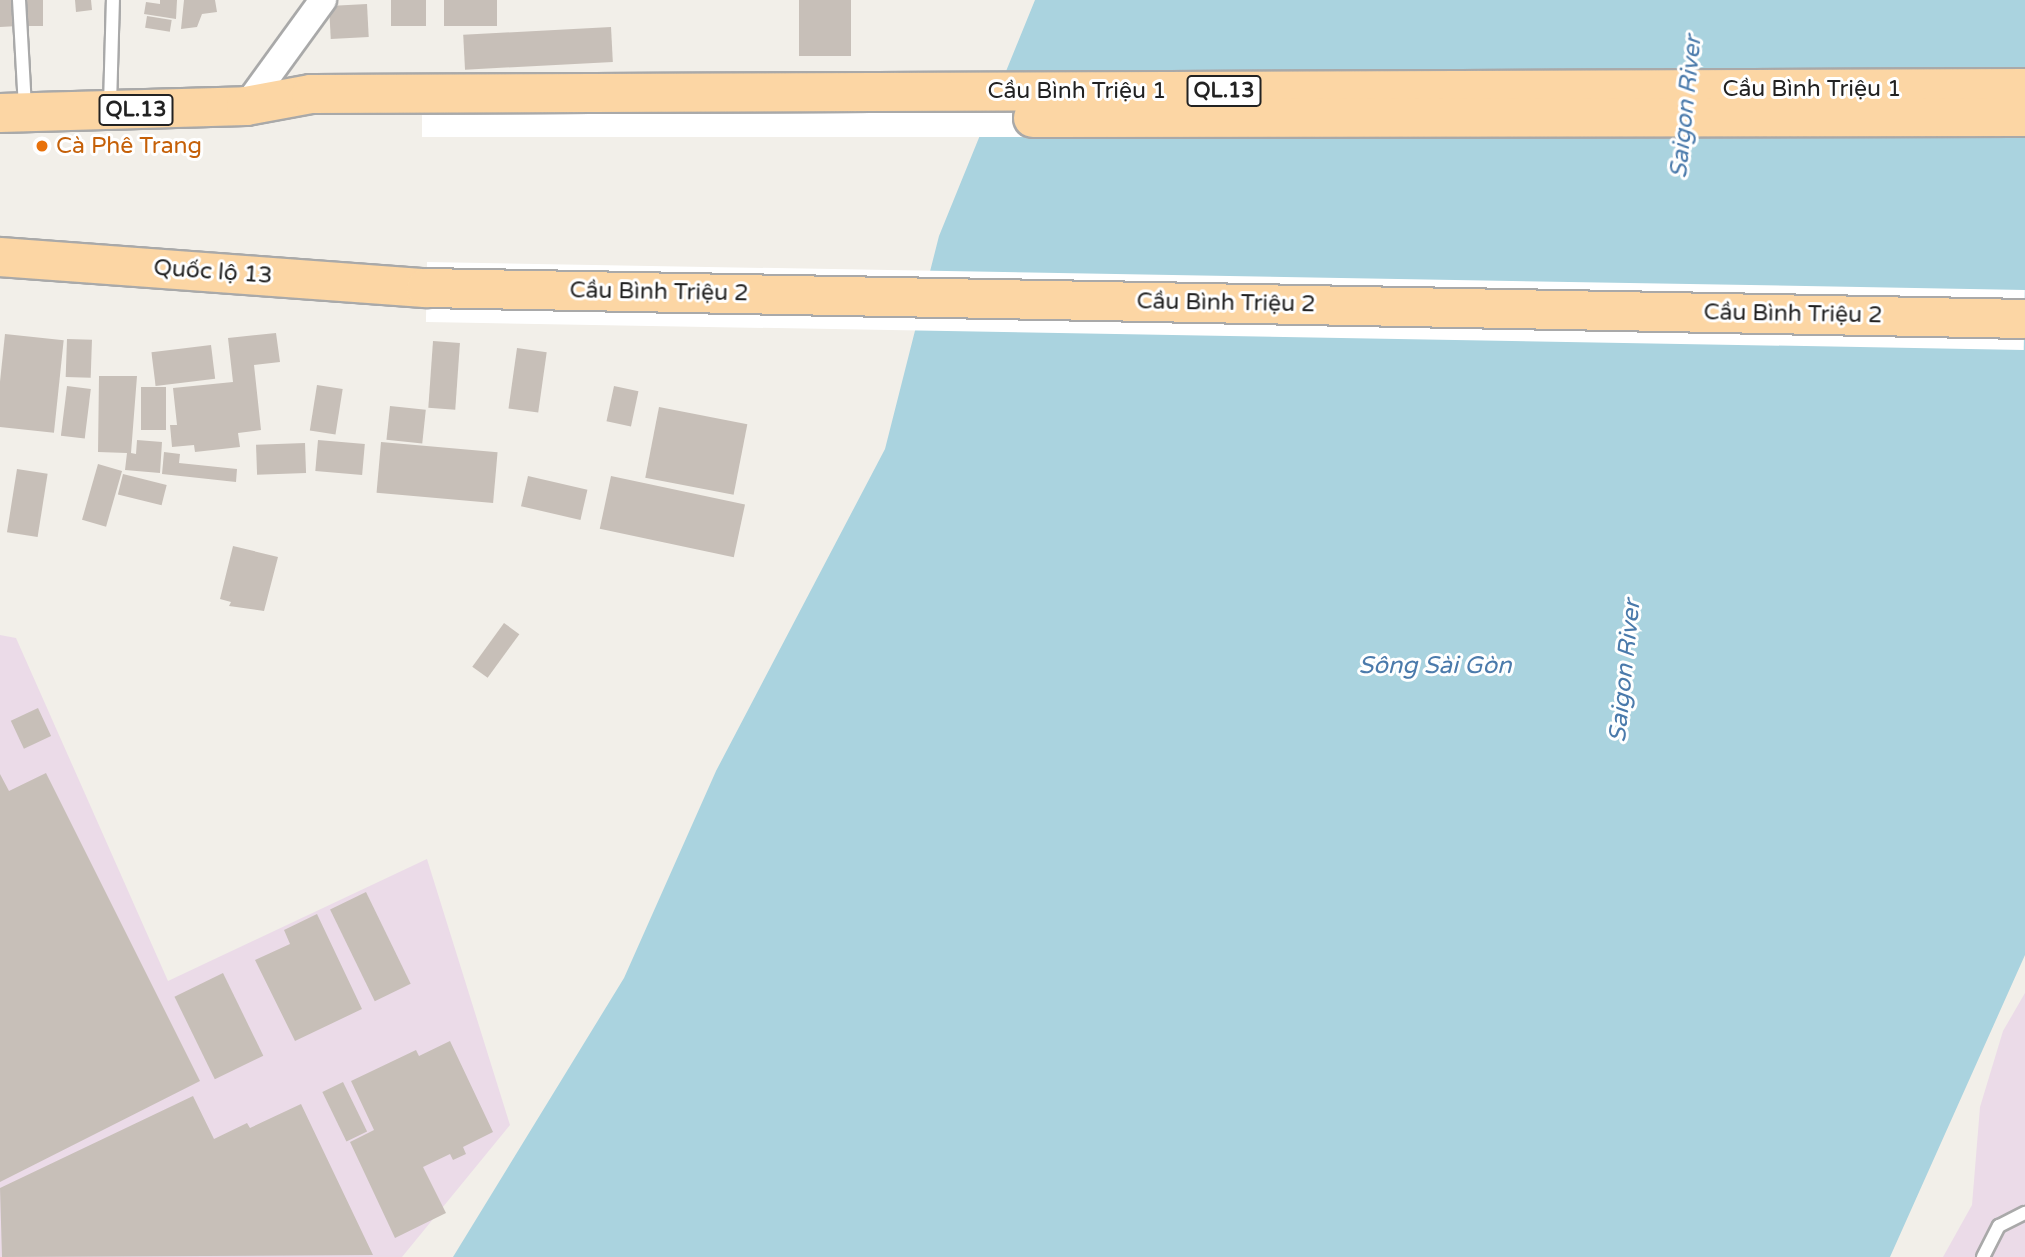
<!DOCTYPE html>
<meta charset="utf-8">
<style>
body{margin:0}
#map{position:relative;width:2025px;height:1257px;overflow:hidden;background:#f2efe9;font-family:"Varela Round",sans-serif}
div>[style]{position:absolute}
.industrial>*{inset:0;background:#ebdbe8}
.water>*{inset:0;background:#aad3df}
.pier>*{inset:0;background:#fff;transform-origin:0 0}
.building>*{inset:0;background:#c7bfb8;transform-origin:0 0}
.roads{filter:drop-shadow(2px 0 #a9a9a9) drop-shadow(-2px 0 #a9a9a9) drop-shadow(0 2px #a9a9a9) drop-shadow(0 -2px #a9a9a9)}
.lane>*{height:12px;margin:-6px;padding:0 6px;transform-origin:6px;border-radius:6px;background:#fff}
.street>*{height:26px;margin:-13px;padding:0 13px;transform-origin:13px;border-radius:13px;background:#fff}
.primary>*{height:38px;margin:-19px;padding:0 19px;transform-origin:19px;border-radius:19px;background:#fcd6a4}
.dots>*{width:19px;height:19px;translate:-50% -50%;box-sizing:border-box;border:4px solid #fff;border-radius:50%}
span{translate:-50% -50%;white-space:nowrap;text-align:center;line-height:1.15;-webkit-text-stroke:6px #fff;paint-order:stroke}
.shield-label span{padding:2px 5px;background:#fff;border:2px solid;border-radius:5px;-webkit-text-stroke-width:0}
.shield-label{font-size:21px;color:#222;font-weight:700}
.street-label{font-size:23px;color:#222}
.food-label{font-size:23px;color:#c56008}
.left{translate:0 -50%;text-align:left}
.water-label{font-size:24px;color:#4a7aab;font-style:italic}
</style>
<div id="map">
<div class="industrial">
<i style="clip-path:polygon(0 635px,16px 638px,168px 981px,427px 859px,510px 1125px,402px 1257px,0 1257px)"></i>
<i style="clip-path:polygon(2025px 993px,2025px 1257px,1943px 1257px,1972px 1205px,1980px 1107px,2003px 1031px)"></i>
</div>
<div class="water">
<i style="clip-path:polygon(1035px 0,2025px 0,2025px 955px,1890px 1257px,453px 1257px,624px 978px,716px 771px,885px 449px,939px 236px)"></i>
</div>
<div class="pier">
<i style="left:2025px;top:79px;width:58px;height:1603px;rotate:90deg"></i>
<i style="left:427px;top:262px;width:1598px;height:60px;rotate:1deg"></i>
</div>
<div class="building">
<i style="clip-path:polygon(0 0,16px 0,18px 26px,0 27px)"></i>
<i style="left:27px;top:0;width:16px;height:26px"></i>
<i style="clip-path:polygon(75px 0,91px 0,92px 10px,76px 12px)"></i>
<i style="clip-path:polygon(160px 0,177px 0,176px 19px,144px 14px,146px 2px,160px 4px)"></i>
<i style="clip-path:polygon(184px 0,215px 0,217px 12px,202px 14px,197px 27px,181px 29px)"></i>
<i style="left:391px;top:0;width:35px;height:26px"></i>
<i style="left:444px;top:0;width:53px;height:26px"></i>
<i style="left:799px;top:0;width:52px;height:56px"></i>
<i style="left:367px;top:4px;width:33px;height:38px;rotate:87deg"></i>
<i style="left:147px;top:16px;width:25px;height:12px;rotate:9deg"></i>
<i style="left:611px;top:27px;width:35px;height:148px;rotate:87deg"></i>
<i style="clip-path:polygon(276px 333px,280px 362px,254px 365px,261px 430px,238px 433px,240px 447px,195px 452px,194px 445px,172px 447px,170px 425px,177px 425px,173px 388px,233px 382px,228px 338px)"></i>
<i style="left:5px;top:334px;width:59px;height:93px;rotate:6deg"></i>
<i style="left:67px;top:339px;width:25px;height:38px;rotate:2deg"></i>
<i style="left:433px;top:341px;width:27px;height:67px;rotate:4deg"></i>
<i style="left:211px;top:345px;width:34px;height:60px;rotate:83deg"></i>
<i style="left:517px;top:348px;width:30px;height:61px;rotate:8deg"></i>
<i style="clip-path:polygon(99px 376px,137px 376px,131px 453px,136px 454px,137px 440px,162px 442px,160px 473px,125px 470px,127px 453px,98px 452px)"></i>
<i style="left:317px;top:385px;width:26px;height:46px;rotate:9deg"></i>
<i style="left:67px;top:386px;width:24px;height:50px;rotate:7deg"></i>
<i style="left:614px;top:386px;width:25px;height:36px;rotate:12deg"></i>
<i style="left:141px;top:387px;width:25px;height:43px"></i>
<i style="left:390px;top:406px;width:36px;height:34px;rotate:6deg"></i>
<i style="left:659px;top:407px;width:90px;height:72px;rotate:11deg"></i>
<i style="left:318px;top:440px;width:47px;height:31px;rotate:5deg"></i>
<i style="left:381px;top:442px;width:117px;height:51px;rotate:5deg"></i>
<i style="left:305px;top:443px;width:30px;height:49px;rotate:88deg"></i>
<i style="clip-path:polygon(164px 452px,180px 454px,179px 463px,237px 469px,236px 482px,162px 474px)"></i>
<i style="left:98px;top:464px;width:25px;height:58px;rotate:16deg"></i>
<i style="left:17px;top:469px;width:31px;height:64px;rotate:9deg"></i>
<i style="left:123px;top:474px;width:45px;height:21px;rotate:14deg"></i>
<i style="left:528px;top:476px;width:61px;height:31px;rotate:13deg"></i>
<i style="left:611px;top:476px;width:137px;height:54px;rotate:12deg"></i>
<i style="clip-path:polygon(233px 546px,278px 557px,264px 611px,229px 606px,231px 602px,220px 599px)"></i>
<i style="left:504px;top:623px;width:19px;height:54px;rotate:36deg"></i>
<i style="left:38px;top:708px;width:31px;height:30px;rotate:65deg"></i>
<i style="clip-path:polygon(46px 773px,200px 1081px,0 1182px,0 774px,9px 791px)"></i>
<i style="left:366px;top:892px;width:102px;height:40px;rotate:64deg"></i>
<i style="clip-path:polygon(317px 914px,362px 1009px,295px 1041px,255px 960px,290px 944px,284px 930px)"></i>
<i style="left:223px;top:973px;width:92px;height:54px;rotate:64deg"></i>
<i style="clip-path:polygon(450px 1041px,493px 1132px,463px 1147px,466px 1154px,453px 1160px,450px 1154px,423px 1167px,446px 1213px,395px 1238px,350px 1142px,374px 1130px,351px 1081px,416px 1050px,419px 1056px)"></i>
<i style="left:343px;top:1082px;width:55px;height:23px;rotate:64deg"></i>
<i style="clip-path:polygon(193px 1096px,214px 1139px,247px 1123px,250px 1128px,301px 1104px,373px 1255px,2px 1257px,0 1188px)"></i>
</div>
<div class="roads">
<div class="lane">
<i style="left:19px;top:0;width:109px;rotate:86.8deg"></i>
<i style="left:110px;top:105px;width:105px;rotate:-88.4deg"></i>
<i style="left:1983px;top:1257px;width:35px;rotate:-63deg"></i>
<i style="left:1999px;top:1226px;width:29px;rotate:-27deg"></i>
</div>
<div class="street">
<i style="left:246px;top:106px;width:131px;rotate:-54deg"></i>
</div>
<div class="primary">
<i style="left:0;top:113px;width:246px;rotate:-1.6deg"></i>
<i style="left:246px;top:106px;width:66px;rotate:-10.5deg"></i>
<i style="left:311px;top:94px;width:1714px;rotate:-0.2deg"></i>
<i style="left:1033px;top:118px;width:992px;rotate:-0.06deg"></i>
<i style="left:0;top:257px;width:427px;rotate:4.2deg"></i>
<i style="left:426px;top:288px;width:1599px;rotate:1.11deg"></i>
</div>
</div>
<div class="dots">
<i style="left:42px;top:146px;background:#e8710a"></i>
</div>
<div class="shield-label">
<span style="left:1224px;top:91px">QL.13</span>
<span style="left:136px;top:110px">QL.13</span>
</div>
<div class="street-label">
<span style="left:1812px;top:89px">Cầu Bình Triệu 1</span>
<span style="left:1077px;top:91px">Cầu Bình Triệu 1</span>
<span style="left:213px;top:272px;rotate:4deg">Quốc lộ 13</span>
<span style="left:659px;top:292px;rotate:1deg">Cầu Bình Triệu 2</span>
<span style="left:1226px;top:303px;rotate:1deg">Cầu Bình Triệu 2</span>
<span style="left:1793px;top:314px;rotate:1deg">Cầu Bình Triệu 2</span>
</div>
<div class="food-label">
<span class="left" style="left:56px;top:146px">Cà Phê Trang</span>
</div>
<div class="water-label">
<span style="left:1686px;top:107px;rotate:-84deg">Saigon River</span>
<span style="left:1435px;top:666px">Sông Sài Gòn</span>
<span style="left:1625px;top:671px;rotate:-84deg">Saigon River</span>
</div>
</div>
